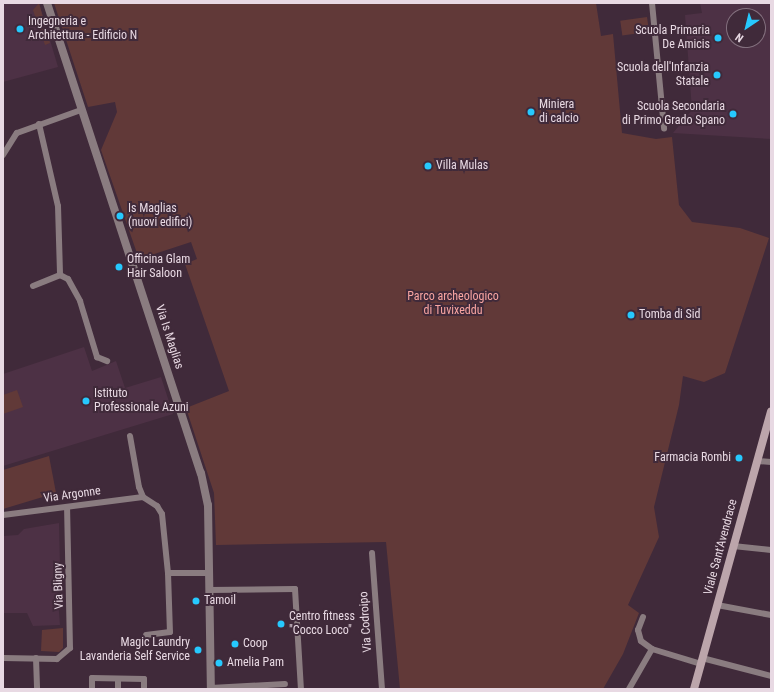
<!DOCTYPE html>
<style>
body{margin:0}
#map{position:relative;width:774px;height:692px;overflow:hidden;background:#402a3a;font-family:"Roboto Condensed",sans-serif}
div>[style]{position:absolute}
.built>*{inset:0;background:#4d3145}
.green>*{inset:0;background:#613938;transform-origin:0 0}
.minor>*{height:6px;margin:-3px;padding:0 3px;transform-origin:3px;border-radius:3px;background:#8a7c80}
.tertiary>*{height:8px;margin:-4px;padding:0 4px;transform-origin:4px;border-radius:4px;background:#8a7c80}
.secondary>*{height:8px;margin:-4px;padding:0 4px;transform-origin:4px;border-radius:4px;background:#bca5ab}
.dots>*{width:11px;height:11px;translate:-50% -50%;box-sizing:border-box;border:2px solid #402a3a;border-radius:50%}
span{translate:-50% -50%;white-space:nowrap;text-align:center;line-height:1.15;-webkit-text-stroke:4px #402a3a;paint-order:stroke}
.poi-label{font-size:12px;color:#e8d9e3}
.left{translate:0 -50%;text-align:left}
.right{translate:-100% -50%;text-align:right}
.park-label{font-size:12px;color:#f9a5a2}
.street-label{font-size:12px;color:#e8d9e3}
.frame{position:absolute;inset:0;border:4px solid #e8d9e3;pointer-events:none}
.north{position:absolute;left:726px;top:8px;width:40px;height:40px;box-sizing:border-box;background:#402a3a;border:1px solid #83707e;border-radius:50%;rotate:215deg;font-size:11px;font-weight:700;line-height:16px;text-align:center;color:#e8d9e3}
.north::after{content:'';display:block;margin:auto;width:14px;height:18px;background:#26c9fe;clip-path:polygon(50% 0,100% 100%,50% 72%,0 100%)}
</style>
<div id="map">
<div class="built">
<i style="clip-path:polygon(3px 3px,39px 3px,58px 67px,3px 82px)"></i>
<i style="clip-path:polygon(evenodd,700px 3px,771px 3px,771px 139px,673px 133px,692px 110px,685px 15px,702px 13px,700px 3px,734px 16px,758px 16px,758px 40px,734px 40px,734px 16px)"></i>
<i style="clip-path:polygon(84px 347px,92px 371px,116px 361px,125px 388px,161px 377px,173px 414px,3px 466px,3px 374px)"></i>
<i style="clip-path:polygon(59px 523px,60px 568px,56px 573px,60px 625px,33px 626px,27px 613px,3px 613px,3px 536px,18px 535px,24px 529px)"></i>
</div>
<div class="green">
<i style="clip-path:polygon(39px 3px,50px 43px,45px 45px,33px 10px)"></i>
<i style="clip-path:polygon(54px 3px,596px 3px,601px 36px,613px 34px,622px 133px,656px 139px,672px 137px,679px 205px,692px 222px,740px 228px,769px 238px,725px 373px,704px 382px,683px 376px,679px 405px,654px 507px,659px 537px,628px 605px,639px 613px,623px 654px,603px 689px,400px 689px,386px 542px,216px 545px,214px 493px,186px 408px,229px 391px,185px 264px,197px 259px,191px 242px,139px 259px,101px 150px,117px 112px,115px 102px,88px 107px)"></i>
<i style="left:647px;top:17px;width:15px;height:27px;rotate:82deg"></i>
<i style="clip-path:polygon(17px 390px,23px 407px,3px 414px,3px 395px)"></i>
<i style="clip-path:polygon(49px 456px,56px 493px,3px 509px,3px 470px)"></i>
<i style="clip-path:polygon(63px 628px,63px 648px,59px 652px,41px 651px,42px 630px)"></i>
</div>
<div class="minor">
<i style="left:652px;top:3px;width:126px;rotate:84.5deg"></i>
<i style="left:39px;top:124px;width:84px;rotate:77deg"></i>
<i style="left:58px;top:206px;width:69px;rotate:88.3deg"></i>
<i style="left:60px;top:275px;width:9px;rotate:27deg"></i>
<i style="left:68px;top:279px;width:25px;rotate:61deg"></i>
<i style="left:80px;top:301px;width:59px;rotate:73.1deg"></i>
<i style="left:97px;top:357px;width:11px;rotate:22deg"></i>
<i style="left:3px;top:155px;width:26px;rotate:-58deg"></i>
<i style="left:17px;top:133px;width:68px;rotate:-19.8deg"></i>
<i style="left:33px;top:286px;width:29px;rotate:-22deg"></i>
<i style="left:130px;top:436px;width:52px;rotate:80deg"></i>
<i style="left:139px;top:487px;width:11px;rotate:68deg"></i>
<i style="left:143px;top:497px;width:17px;rotate:33deg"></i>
<i style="left:157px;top:506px;width:9px;rotate:58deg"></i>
<i style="left:162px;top:514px;width:59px;rotate:84.2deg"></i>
<i style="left:168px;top:573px;width:59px;rotate:88.1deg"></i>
<i style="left:170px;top:632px;width:24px;rotate:173deg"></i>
<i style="left:757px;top:461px;width:14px;rotate:4deg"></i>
<i style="left:3px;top:515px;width:141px;rotate:-7.3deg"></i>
<i style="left:733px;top:546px;width:38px;rotate:6deg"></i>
<i style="left:372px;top:553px;width:136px;rotate:85.8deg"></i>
<i style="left:168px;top:573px;width:41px"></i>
<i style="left:210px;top:590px;width:85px;rotate:-0.7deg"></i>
<i style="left:295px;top:589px;width:100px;rotate:86.6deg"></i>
<i style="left:717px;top:605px;width:55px;rotate:10.5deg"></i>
<i style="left:643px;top:617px;width:14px;rotate:111deg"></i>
<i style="left:638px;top:630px;width:11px;rotate:75deg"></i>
<i style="left:641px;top:641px;width:14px;rotate:36deg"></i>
<i style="left:652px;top:649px;width:51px;rotate:17deg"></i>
<i style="left:3px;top:658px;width:54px;rotate:1.1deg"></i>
<i style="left:57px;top:659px;width:17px;rotate:-40deg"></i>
<i style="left:70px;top:648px;width:141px;rotate:-91.2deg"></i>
<i style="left:36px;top:658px;width:31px;rotate:88deg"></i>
<i style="left:702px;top:658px;width:71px;rotate:14.6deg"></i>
<i style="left:118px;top:679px;width:10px;rotate:90deg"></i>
<i style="left:211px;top:688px;width:74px;rotate:-3.1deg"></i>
<i style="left:92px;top:689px;width:11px;rotate:-90deg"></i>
<i style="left:92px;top:678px;width:52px;rotate:1.1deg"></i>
<i style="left:144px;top:679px;width:10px;rotate:90deg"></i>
<i style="left:629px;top:689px;width:46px;rotate:-60.1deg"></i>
</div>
<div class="tertiary">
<i style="left:47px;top:3px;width:495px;rotate:71.9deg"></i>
<i style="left:201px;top:473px;width:33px;rotate:78deg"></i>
<i style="left:208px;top:505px;width:184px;rotate:89.1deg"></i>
</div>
<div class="secondary">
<i style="left:694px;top:689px;width:288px;rotate:-74.5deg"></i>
</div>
<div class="dots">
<i style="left:20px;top:29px;background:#26c9fe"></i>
<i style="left:718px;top:38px;background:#26c9fe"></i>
<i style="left:717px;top:75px;background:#26c9fe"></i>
<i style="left:531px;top:112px;background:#26c9fe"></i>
<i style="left:733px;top:114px;background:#26c9fe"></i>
<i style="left:428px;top:166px;background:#26c9fe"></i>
<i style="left:120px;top:216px;background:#26c9fe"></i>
<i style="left:119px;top:267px;background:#26c9fe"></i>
<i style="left:631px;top:315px;background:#26c9fe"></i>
<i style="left:86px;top:401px;background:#26c9fe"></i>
<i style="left:739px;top:458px;background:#26c9fe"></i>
<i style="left:196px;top:601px;background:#26c9fe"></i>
<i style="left:281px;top:624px;background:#26c9fe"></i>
<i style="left:235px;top:644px;background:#26c9fe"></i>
<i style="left:198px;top:650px;background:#26c9fe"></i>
<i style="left:219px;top:663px;background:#26c9fe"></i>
</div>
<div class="poi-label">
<span class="left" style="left:28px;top:29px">Ingegneria e<br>Architettura - Edificio N</span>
<span class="right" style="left:710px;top:38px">Scuola Primaria<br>De Amicis</span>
<span class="right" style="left:709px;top:75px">Scuola dell'Infanzia<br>Statale</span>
<span class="left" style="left:539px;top:112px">Miniera<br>di calcio</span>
<span class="right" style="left:725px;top:114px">Scuola Secondaria<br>di Primo Grado Spano</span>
<span class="left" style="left:436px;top:166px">Villa Mulas</span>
<span class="left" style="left:128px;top:216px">Is Maglias<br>(nuovi edifici)</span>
<span class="left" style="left:127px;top:267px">Officina Glam<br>Hair Saloon</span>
<span class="left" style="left:639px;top:315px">Tomba di Sid</span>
<span class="left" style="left:94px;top:401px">Istituto<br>Professionale Azuni</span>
<span class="right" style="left:731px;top:458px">Farmacia Rombi</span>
<span class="left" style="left:204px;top:601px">Tamoil</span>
<span class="left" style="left:289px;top:624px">Centro fitness<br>"Cocco Loco"</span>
<span class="right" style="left:190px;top:650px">Magic Laundry<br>Lavanderia Self Service</span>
<span class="left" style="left:243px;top:644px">Coop</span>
<span class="left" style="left:227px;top:663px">Amelia Pam</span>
</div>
<div class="park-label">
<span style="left:453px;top:304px">Parco archeologico<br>di Tuvixeddu</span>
</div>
<div class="street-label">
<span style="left:169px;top:337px;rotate:72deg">Via Is Maglias</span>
<span style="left:72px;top:495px;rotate:-8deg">Via Argonne</span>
<span style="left:721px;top:547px;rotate:-75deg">Viale Sant'Avendrace</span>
<span style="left:59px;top:586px;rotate:-92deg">Via Bligny</span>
<span style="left:366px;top:622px;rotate:-94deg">Via Codroipo</span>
</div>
<div class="frame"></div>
<div class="north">N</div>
</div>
